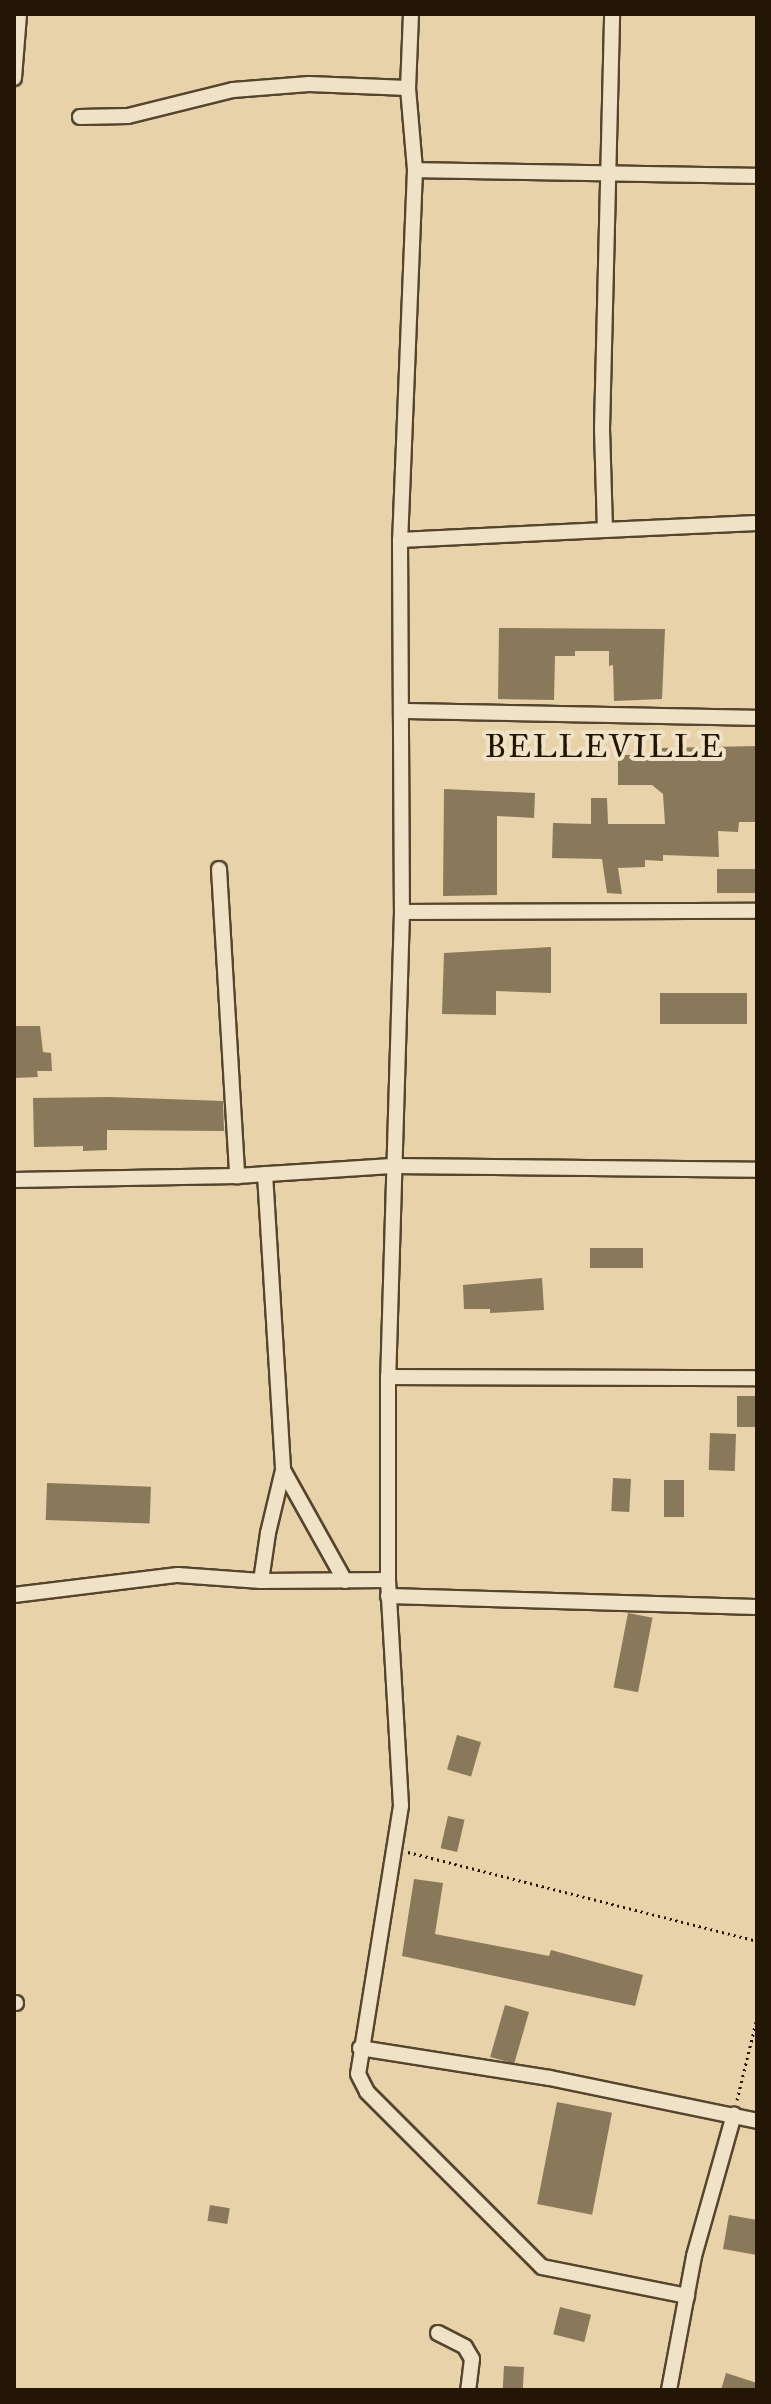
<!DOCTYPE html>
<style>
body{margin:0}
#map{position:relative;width:771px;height:2404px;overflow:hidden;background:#e7d2a9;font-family:"IM FELL Great Primer",serif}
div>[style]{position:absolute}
.building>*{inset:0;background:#89785a;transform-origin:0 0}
.path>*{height:3px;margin-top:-1.5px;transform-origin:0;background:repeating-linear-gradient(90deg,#241604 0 2px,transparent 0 6px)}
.roads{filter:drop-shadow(2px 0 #55452d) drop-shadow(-2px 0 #55452d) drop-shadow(0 2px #55452d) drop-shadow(0 -2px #55452d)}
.street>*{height:14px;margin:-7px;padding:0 7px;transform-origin:7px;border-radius:7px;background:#efe2c7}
span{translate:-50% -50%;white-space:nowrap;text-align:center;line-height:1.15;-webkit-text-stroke:8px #efe2c7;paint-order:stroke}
.neighbourhood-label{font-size:32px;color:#241604;letter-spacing:2px}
.frame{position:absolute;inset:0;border:16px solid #241604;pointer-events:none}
</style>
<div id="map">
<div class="building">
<i style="clip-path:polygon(499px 628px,665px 629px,662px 699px,614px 701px,613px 665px,609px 666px,609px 651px,575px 651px,575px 656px,555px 656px,554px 700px,498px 699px)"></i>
<i style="clip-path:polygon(757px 746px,757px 822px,739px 822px,738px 832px,718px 831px,719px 857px,663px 855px,663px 861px,645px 860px,645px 867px,618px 868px,622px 894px,607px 893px,602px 859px,552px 858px,553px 823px,591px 824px,591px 798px,607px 798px,608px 824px,665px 824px,663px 794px,652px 785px,618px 785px,618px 755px,662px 755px,662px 748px)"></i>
<i style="clip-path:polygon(444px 789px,535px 793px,534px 818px,497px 816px,497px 895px,443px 896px)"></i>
<i style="left:717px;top:869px;width:40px;height:24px"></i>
<i style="clip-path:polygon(551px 947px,551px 993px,496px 991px,496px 1015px,442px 1014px,444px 953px)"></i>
<i style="left:660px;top:993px;width:87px;height:31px"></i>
<i style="clip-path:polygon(15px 1026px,40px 1026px,43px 1052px,51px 1053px,52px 1071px,37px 1071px,38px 1077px,14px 1078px)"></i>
<i style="clip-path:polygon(110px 1097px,223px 1101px,224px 1131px,107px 1130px,107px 1150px,83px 1151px,83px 1146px,34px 1147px,33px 1098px)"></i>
<i style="left:590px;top:1248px;width:53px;height:20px"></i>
<i style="clip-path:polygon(542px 1278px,544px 1310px,490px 1313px,490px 1309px,464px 1309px,463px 1285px)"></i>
<i style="left:737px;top:1396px;width:20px;height:31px"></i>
<i style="left:710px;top:1433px;width:26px;height:37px;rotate:2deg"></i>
<i style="left:613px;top:1478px;width:18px;height:33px;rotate:3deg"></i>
<i style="left:664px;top:1480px;width:20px;height:37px"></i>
<i style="left:47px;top:1483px;width:104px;height:37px;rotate:2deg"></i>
<i style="left:628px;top:1613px;width:25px;height:76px;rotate:11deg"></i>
<i style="left:457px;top:1735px;width:25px;height:36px;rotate:16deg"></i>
<i style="left:448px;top:1816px;width:17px;height:33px;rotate:13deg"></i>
<i style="clip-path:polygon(414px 1879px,443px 1883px,435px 1934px,549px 1956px,551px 1950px,643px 1975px,635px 2006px,402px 1956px)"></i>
<i style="left:505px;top:2005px;width:25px;height:54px;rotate:16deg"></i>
<i style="left:557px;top:2102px;width:56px;height:104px;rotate:11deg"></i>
<i style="left:210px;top:2205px;width:20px;height:16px;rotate:9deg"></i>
<i style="clip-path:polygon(729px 2215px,757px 2220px,757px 2255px,723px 2249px)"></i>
<i style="left:560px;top:2307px;width:32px;height:28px;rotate:14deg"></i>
<i style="left:504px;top:2366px;width:20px;height:24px;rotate:3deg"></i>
<i style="clip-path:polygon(726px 2373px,757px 2383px,757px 2390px,721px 2390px)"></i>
</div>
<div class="path">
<i style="left:408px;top:1852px;width:360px;rotate:14.3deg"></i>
<i style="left:737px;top:2100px;width:84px;rotate:-76.3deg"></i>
</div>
<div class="roads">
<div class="street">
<i style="left:411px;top:14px;width:74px;rotate:92.3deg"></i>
<i style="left:408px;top:88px;width:82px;rotate:85.1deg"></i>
<i style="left:415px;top:170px;width:370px;rotate:92.3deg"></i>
<i style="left:400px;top:540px;width:372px;rotate:89.7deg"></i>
<i style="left:402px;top:912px;width:465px;rotate:91.7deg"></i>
<i style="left:388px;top:1377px;width:203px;rotate:90deg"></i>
<i style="left:388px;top:1580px;width:226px;rotate:86.7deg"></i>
<i style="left:401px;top:1806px;width:271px;rotate:99.1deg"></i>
<i style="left:358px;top:2074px;width:20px;rotate:63deg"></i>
<i style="left:367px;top:2092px;width:247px;rotate:45deg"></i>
<i style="left:542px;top:2267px;width:148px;rotate:11.3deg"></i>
<i style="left:14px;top:78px;width:64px;rotate:-85.5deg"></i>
<i style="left:80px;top:117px;width:48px;rotate:-1.2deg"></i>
<i style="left:128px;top:116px;width:108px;rotate:-13.9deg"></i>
<i style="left:233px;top:90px;width:76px;rotate:-4.5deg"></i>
<i style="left:309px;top:84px;width:99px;rotate:2.3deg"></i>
<i style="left:415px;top:170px;width:342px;rotate:1deg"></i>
<i style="left:605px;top:530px;width:152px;rotate:-2.6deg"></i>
<i style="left:400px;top:540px;width:205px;rotate:-2.8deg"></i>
<i style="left:605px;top:530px;width:101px;rotate:-91.7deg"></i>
<i style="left:602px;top:429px;width:415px;rotate:-88.6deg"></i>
<i style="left:401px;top:711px;width:356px;rotate:1.1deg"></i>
<i style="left:219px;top:869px;width:308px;rotate:86.6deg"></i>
<i style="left:402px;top:912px;width:355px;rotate:-0.2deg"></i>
<i style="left:265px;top:1174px;width:297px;rotate:86.5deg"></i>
<i style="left:283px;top:1470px;width:127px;rotate:60.8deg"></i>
<i style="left:14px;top:1180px;width:223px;rotate:-1deg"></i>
<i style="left:237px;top:1176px;width:155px;rotate:-3.7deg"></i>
<i style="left:392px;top:1166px;width:365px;rotate:0.6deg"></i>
<i style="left:388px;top:1377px;width:369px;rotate:0.2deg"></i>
<i style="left:261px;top:1581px;width:49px;rotate:-81.7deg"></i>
<i style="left:268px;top:1533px;width:65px;rotate:-76.6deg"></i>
<i style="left:14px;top:1595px;width:165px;rotate:-7deg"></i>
<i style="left:178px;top:1575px;width:83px;rotate:4.1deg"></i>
<i style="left:261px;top:1581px;width:127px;rotate:-0.5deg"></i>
<i style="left:388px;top:1596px;width:369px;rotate:1.7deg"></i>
<i style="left:14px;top:2003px;width:2px"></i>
<i style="left:360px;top:2048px;width:192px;rotate:9deg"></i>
<i style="left:550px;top:2078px;width:211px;rotate:11.7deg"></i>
<i style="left:438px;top:2333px;width:30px;rotate:27deg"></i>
<i style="left:465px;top:2347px;width:14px;rotate:60deg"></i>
<i style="left:472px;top:2359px;width:31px;rotate:97deg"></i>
<i style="left:669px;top:2390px;width:136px;rotate:-79.4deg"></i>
<i style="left:694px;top:2256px;width:147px;rotate:-74.2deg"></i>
</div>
</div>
<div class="neighbourhood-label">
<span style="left:605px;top:747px">BELLEVILLE</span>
</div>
<div class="frame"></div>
</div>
